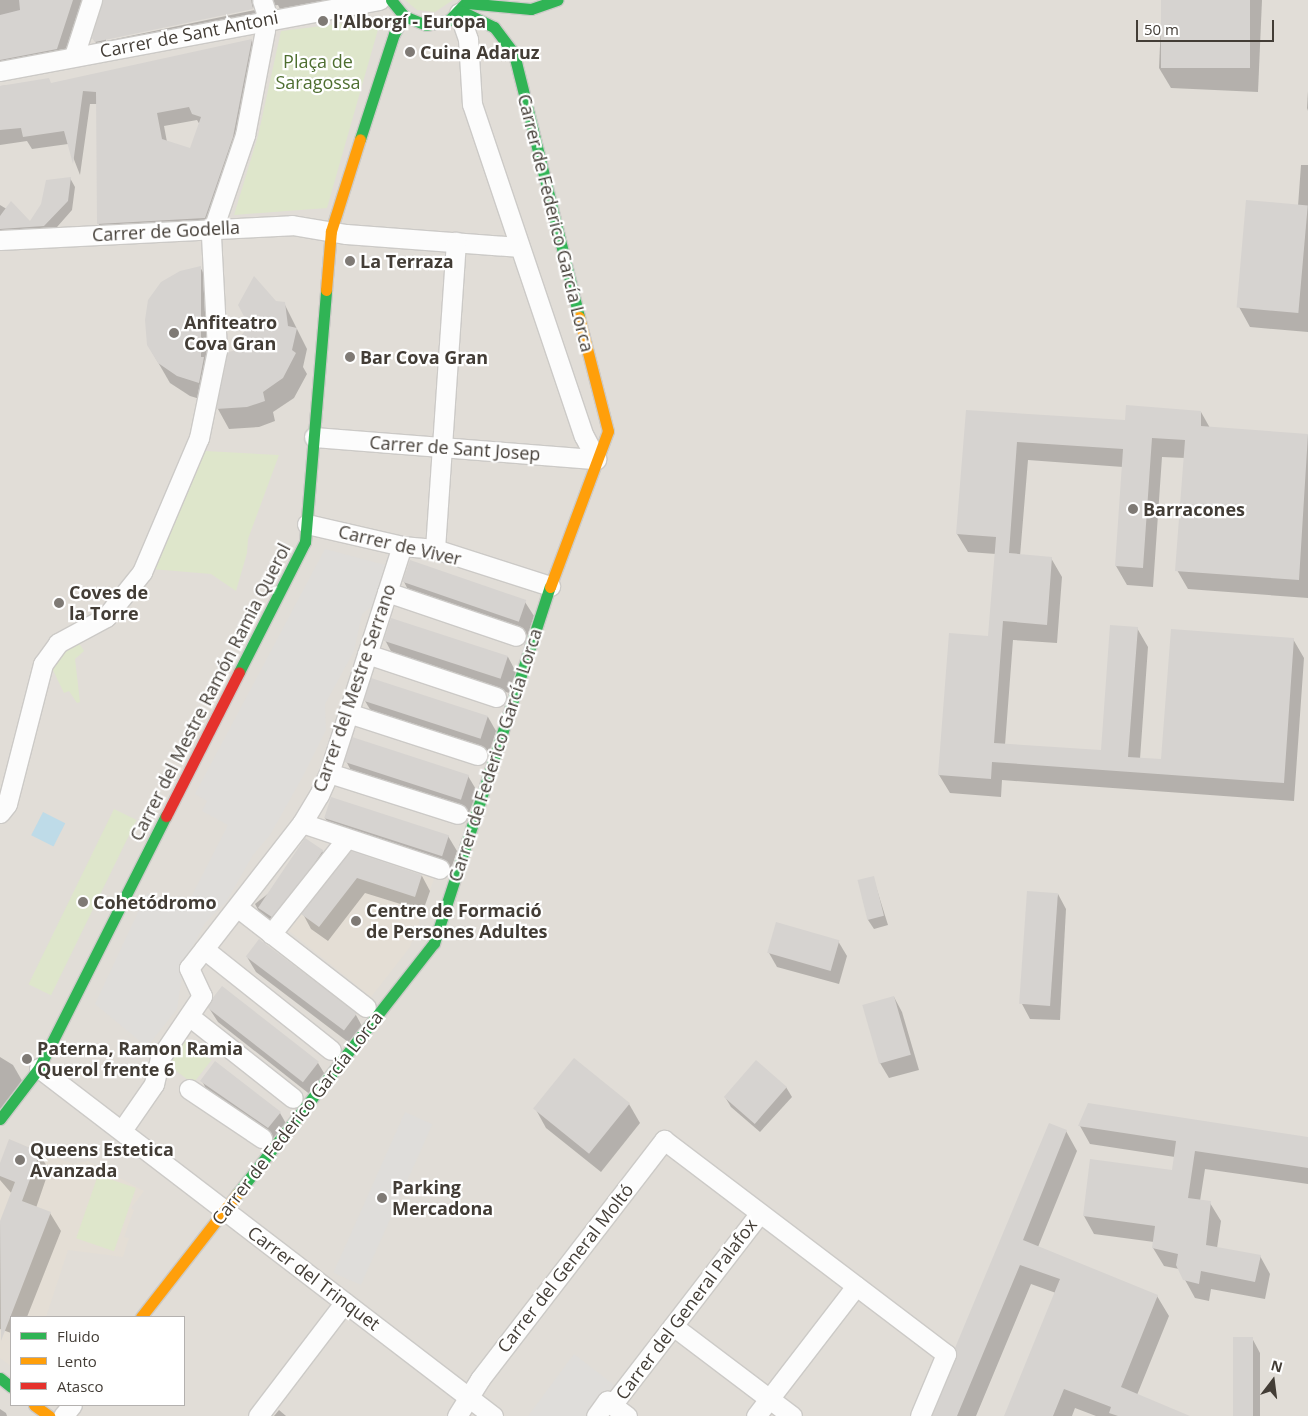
<!DOCTYPE html>
<meta charset="utf-8">
<style>
body{margin:0}
#map{position:relative;width:1308px;height:1416px;overflow:hidden;background:#eeece9;font-family:"Open Sans",sans-serif}
div>[style]{position:absolute}
.residential>*{inset:0;background:#e1ddd7}
.education>*{inset:0;background:#e4ded5}
.green>*{inset:0;background:#dee6cb;transform-origin:0 0}
.parking>*{inset:0;background:#dfddda;transform-origin:0 0}
.water>*{inset:0;background:#bedbe8;transform-origin:0 0}
.shadow>*{inset:0;background:#0003}
.building>*{inset:0;background:#d6d3d0;transform-origin:0 0}
.roads{filter:drop-shadow(1px 0 #cccac7) drop-shadow(-1px 0 #cccac7) drop-shadow(0 1px #cccac7) drop-shadow(0 -1px #cccac7)}
.street>*{height:19px;margin:-9.5px;padding:0 9.5px;transform-origin:9.5px;border-radius:9.5px;background:#fcfcfc}
.fast>*{height:11px;margin:-5.5px;padding:0 5.5px;transform-origin:5.5px;border-radius:5.5px;background:#30b455}
.slow>*{height:11px;margin:-5.5px;padding:0 5.5px;transform-origin:5.5px;border-radius:5.5px;background:#ff9f0a}
.jam>*{height:11px;margin:-5.5px;padding:0 5.5px;transform-origin:5.5px;border-radius:5.5px;background:#e5322d}
.dots>*{width:14px;height:14px;translate:-50% -50%;box-sizing:border-box;border:2px solid #fff;border-radius:50%}
span{translate:-50% -50%;white-space:nowrap;text-align:center;line-height:1.15;-webkit-text-stroke:4.5px #fff;paint-order:stroke}
.poi-label{font-size:18px;color:#433d36;font-weight:700}
.left{translate:0 -50%;text-align:left}
.street-label{font-size:18px;color:#433d36}
.park-label{font-size:18px;color:#4e6e30}
.legend{position:absolute;left:10px;top:1316px;width:175px;height:90px;box-sizing:border-box;background:#fff;border:1px solid #b4b1af;margin:0;padding:6px 9px;list-style:none;font-size:15px;color:#433d36}
.legend li{display:flex;align-items:center;gap:10px;height:25px}
.legend b{width:25px;border:1px solid #b4b1af}
.north{position:absolute;left:1248px;top:1356px;width:50px;height:50px;-webkit-text-stroke:4px #fff;paint-order:stroke;rotate:15deg;font-size:14px;font-weight:700;line-height:20px;text-align:center;color:#433d36}
.north::after{content:'';display:block;margin:auto;width:18px;height:22px;background:#433d36;clip-path:polygon(50% 0,100% 100%,50% 72%,0 100%)}
.scale{position:absolute;left:1136px;top:20px;width:138px;height:22px;box-sizing:border-box;border:2px solid #433d36;border-top:0;padding-left:6px;font-size:15px;line-height:18px;white-space:nowrap;color:#433d36;-webkit-text-stroke:4px #fff;paint-order:stroke}
</style>
<div id="map">
<div class="residential">
<i style="clip-path:polygon(evenodd,0 0,1308px 0,1308px 1416px,0 1416px,0 0,11px 1317px,184px 1317px,184px 1405px,11px 1405px,11px 1317px)"></i>
</div>
<div class="education">
<i style="clip-path:polygon(348px 851px,434px 879px,410px 947px,371px 997px,287px 929px)"></i>
<i style="clip-path:polygon(9px 1139px,73px 1164px,88px 1161px,144px 1191px,131px 1208px,134px 1210px,124px 1237px,129px 1238px,123px 1257px,68px 1250px,46px 1317px,11px 1317px,11px 1366px,0 1358px,0 1163px)"></i>
</div>
<div class="green">
<i style="clip-path:polygon(405px 0,453px 0,435px 12px,417px 10px)"></i>
<i style="clip-path:polygon(381px 19px,327px 208px,234px 215px,258px 136px,281px 31px)"></i>
<i style="clip-path:polygon(205px 451px,279px 455px,248px 539px,247px 553px,236px 591px,211px 574px,152px 569px,187px 485px,190px 485px,201px 453px)"></i>
<i style="clip-path:polygon(77px 640px,84px 651px,75px 659px,80px 702px,77px 703px,69px 691px,64px 693px,51px 666px)"></i>
<i style="left:114px;top:809px;width:25px;height:195px;rotate:26deg"></i>
<i style="left:183px;top:1038px;width:36px;height:30px;rotate:38deg"></i>
<i style="left:98px;top:1175px;width:40px;height:67px;rotate:19deg"></i>
</div>
<div class="parking">
<i style="clip-path:polygon(325px 549px,385px 565px,379px 601px,362px 614px,354px 651px,325px 704px,326px 730px,302px 778px,270px 835px,253px 855px,226px 902px,205px 923px,184px 963px,177px 1009px,147px 1047px,95px 1004px,147px 893px,184px 911px,228px 825px,202px 811px,207px 801px,195px 794px)"></i>
<i style="left:405px;top:1112px;width:30px;height:176px;rotate:24deg"></i>
<i style="clip-path:polygon(574px 1354px,614px 1385px,591px 1416px,528px 1416px)"></i>
</div>
<div class="water">
<i style="left:43px;top:812px;width:25px;height:26px;rotate:27deg"></i>
</div>
<div class="shadow">
<i style="clip-path:polygon(0 0,87px 0,64px 62px,0 76px)"></i>
<i style="clip-path:polygon(evenodd,105px 0,371px 0,286px 21px,278px 5px,269px 6px,262px 26px,103px 55px,93px 38px,105px 0,259px 6px,259px 9px,106px 41px,106px 38px,259px 6px)"></i>
<i style="clip-path:polygon(1162px 0,1262px 0,1258px 92px,1171px 88px,1159px 68px)"></i>
<i style="clip-path:polygon(evenodd,251px 40px,259px 53px,212px 231px,106px 236px,98px 223px,98px 104px,90px 104px,80px 175px,68px 144px,32px 149px,27px 141px,0 145px,0 86px,51px 84px,251px 40px,197px 120px,200px 125px,191px 150px,167px 142px,164px 126px,197px 120px)"></i>
<i style="clip-path:polygon(1308px 91px,1308px 111px,1307px 108px)"></i>
<i style="clip-path:polygon(1301px 165px,1308px 165px,1308px 332px,1250px 327px,1239px 307px,1298px 206px)"></i>
<i style="clip-path:polygon(70px 178px,75px 187px,72px 210px,50px 235px,0 237px,0 205px,30px 223px)"></i>
<i style="clip-path:polygon(200px 267px,212px 287px,210px 402px,190px 396px,170px 383px,148px 345px)"></i>
<i style="clip-path:polygon(275px 302px,284px 303px,307px 349px,303px 367px,307px 374px,294px 398px,273px 412px,275px 421px,259px 427px,229px 429px,218px 409px,229px 353px,238px 351px)"></i>
<i style="clip-path:polygon(967px 412px,1126px 422px,1201px 412px,1210px 428px,1308px 435px,1308px 598px,1188px 589px,1177px 570px,1185px 458px,1162px 457px,1153px 587px,1127px 585px,1116px 566px,1123px 467px,1028px 460px,1020px 556px,1051px 558px,1062px 577px,1057px 643px,1013px 640px,1005px 745px,1102px 752px,1137px 628px,1148px 647px,1140px 759px,1162px 760px,1293px 639px,1304px 658px,1294px 801px,1002px 780px,1001px 797px,950px 793px,939px 775px,989px 638px,996px 554px,968px 552px,957px 534px)"></i>
<i style="clip-path:polygon(404px 582px,525px 602px,534px 616px,527px 637px,412px 597px)"></i>
<i style="clip-path:polygon(385px 640px,508px 657px,516px 672px,509px 693px,393px 655px)"></i>
<i style="clip-path:polygon(365px 701px,488px 717px,496px 731px,489px 753px,374px 716px)"></i>
<i style="clip-path:polygon(346px 761px,468px 776px,477px 791px,469px 813px,354px 776px)"></i>
<i style="clip-path:polygon(325px 818px,448px 836px,457px 851px,450px 872px,334px 833px)"></i>
<i style="clip-path:polygon(322px 851px,331px 866px,280px 930px,263px 919px,255px 904px)"></i>
<i style="clip-path:polygon(351px 853px,422px 876px,430px 891px,423px 911px,365px 893px,328px 941px,311px 929px,303px 914px)"></i>
<i style="clip-path:polygon(873px 877px,888px 925px,874px 929px,868px 920px)"></i>
<i style="clip-path:polygon(1058px 894px,1066px 909px,1060px 1020px,1030px 1019px,1022px 1004px)"></i>
<i style="clip-path:polygon(838px 941px,847px 956px,839px 984px,777px 967px,769px 953px)"></i>
<i style="clip-path:polygon(247px 957px,356px 1015px,364px 1030px,352px 1045px,256px 972px)"></i>
<i style="clip-path:polygon(894px 997px,902px 1012px,919px 1070px,889px 1078px,880px 1063px)"></i>
<i style="clip-path:polygon(209px 1008px,318px 1063px,327px 1078px,312px 1096px,218px 1022px)"></i>
<i style="clip-path:polygon(0 1057px,13px 1065px,24px 1084px,0 1123px)"></i>
<i style="clip-path:polygon(202px 1081px,280px 1113px,288px 1127px,277px 1142px,210px 1096px)"></i>
<i style="clip-path:polygon(786px 1087px,792px 1097px,760px 1132px,731px 1107px,725px 1097px)"></i>
<i style="clip-path:polygon(629px 1104px,640px 1123px,601px 1172px,546px 1128px,535px 1108px)"></i>
<i style="clip-path:polygon(1080px 1126px,1308px 1138px,1308px 1184px,1205px 1169px,1200px 1201px,1210px 1203px,1221px 1221px,1217px 1248px,1260px 1256px,1270px 1274px,1265px 1299px,1211px 1289px,1209px 1301px,1195px 1298px,1179px 1269px,1164px 1266px,1153px 1248px,1154px 1242px,1094px 1234px,1084px 1216px,1173px 1171px,1175px 1157px,1090px 1144px)"></i>
<i style="clip-path:polygon(1066px 1131px,1077px 1151px,1038px 1247px,1157px 1296px,1169px 1316px,1137px 1395px,1187px 1416px,1096px 1416px,1075px 1408px,1072px 1416px,1005px 1416px,1056px 1293px,1031px 1284px,976px 1416px,934px 1416px)"></i>
<i style="clip-path:polygon(39px 1153px,49px 1170px,36px 1208px,50px 1213px,61px 1231px,27px 1317px,11px 1317px,11px 1333px,0 1329px,0 1224px,12px 1194px,0 1180px,0 1166px)"></i>
<i style="clip-path:polygon(1252px 1338px,1260px 1353px,1260px 1416px,1234px 1416px)"></i>
<i style="clip-path:polygon(0 1409px,6px 1413px,7px 1416px,0 1416px)"></i>
<i style="clip-path:polygon(279px 1410px,286px 1416px,274px 1416px)"></i>
</div>
<div class="building">
<i style="clip-path:polygon(19px 0,73px 0,57px 49px,0 60px,0 15px,20px 10px)"></i>
<i style="clip-path:polygon(103px 0,251px 0,253px 9px,95px 42px,92px 38px)"></i>
<i style="left:1161px;top:0;width:89px;height:68px"></i>
<i style="clip-path:polygon(evenodd,252px 39px,233px 137px,205px 218px,97px 224px,96px 92px,83px 91px,73px 164px,64px 131px,23px 137px,21px 128px,0 130px,0 86px,49px 78px,51px 83px,252px 39px,189px 107px,192px 114px,201px 117px,190px 148px,162px 139px,157px 113px,189px 107px)"></i>
<i style="clip-path:polygon(71px 177px,68px 201px,44px 226px,0 229px,0 216px,11px 201px,30px 221px,41px 204px,46px 180px)"></i>
<i style="left:1246px;top:200px;width:62px;height:108px;rotate:5deg"></i>
<i style="clip-path:polygon(201px 266px,201px 357px,204px 357px,199px 383px,177px 376px,158px 363px,147px 345px,145px 320px,148px 300px,161px 282px,180px 271px)"></i>
<i style="clip-path:polygon(254px 276px,276px 301px,285px 302px,288px 326px,297px 328px,292px 350px,296px 353px,283px 378px,263px 392px,265px 401px,247px 407px,216px 409px,228px 352px,237px 350px,235px 343px,249px 326px,238px 305px)"></i>
<i style="clip-path:polygon(1126px 405px,1201px 411px,1201px 426px,1308px 434px,1299px 580px,1175px 571px,1185px 440px,1152px 438px,1143px 568px,1115px 566px,1123px 449px,1017px 442px,1009px 553px,1052px 557px,1047px 625px,1003px 621px,994px 743px,1101px 750px,1110px 625px,1138px 627px,1128px 757px,1161px 759px,1171px 629px,1294px 638px,1284px 783px,992px 762px,991px 779px,938px 775px,949px 633px,988px 636px,996px 537px,956px 534px,966px 410px,1125px 420px)"></i>
<i style="left:410px;top:560px;width:123px;height:23px;rotate:19deg"></i>
<i style="left:391px;top:618px;width:123px;height:24px;rotate:18deg"></i>
<i style="left:371px;top:678px;width:123px;height:24px;rotate:18deg"></i>
<i style="left:352px;top:737px;width:123px;height:26px;rotate:18deg"></i>
<i style="left:331px;top:797px;width:124px;height:22px;rotate:18deg"></i>
<i style="left:305px;top:838px;width:22px;height:84px;rotate:34deg"></i>
<i style="clip-path:polygon(351px 851px,422px 875px,415px 897px,357px 878px,319px 927px,301px 914px)"></i>
<i style="left:874px;top:876px;width:41px;height:17px;rotate:76deg"></i>
<i style="left:1027px;top:891px;width:31px;height:113px;rotate:4deg"></i>
<i style="left:776px;top:922px;width:66px;height:32px;rotate:16deg"></i>
<i style="left:259px;top:939px;width:123px;height:22px;rotate:37deg"></i>
<i style="left:222px;top:986px;width:123px;height:26px;rotate:38deg"></i>
<i style="left:894px;top:996px;width:61px;height:33px;rotate:74deg"></i>
<i style="left:574px;top:1058px;width:72px;height:65px;rotate:39deg"></i>
<i style="left:756px;top:1060px;width:41px;height:49px;rotate:41deg"></i>
<i style="clip-path:polygon(215px 1061px,281px 1112px,268px 1128px,200px 1081px)"></i>
<i style="clip-path:polygon(1088px 1103px,1308px 1137px,1308px 1168px,1195px 1151px,1188px 1198px,1211px 1201px,1206px 1245px,1261px 1255px,1255px 1282px,1201px 1271px,1199px 1284px,1183px 1280px,1176px 1265px,1178px 1254px,1152px 1248px,1155px 1226px,1083px 1216px,1090px 1159px,1172px 1170px,1176px 1141px,1078px 1126px)"></i>
<i style="clip-path:polygon(1049px 1123px,1067px 1130px,1023px 1240px,1158px 1295px,1121px 1387px,1190px 1416px,1118px 1416px,1109px 1413px,1111px 1407px,1064px 1389px,1053px 1416px,1004px 1416px,1060px 1279px,1020px 1265px,957px 1416px,932px 1416px,956px 1358px,955px 1348px)"></i>
<i style="clip-path:polygon(9px 1139px,40px 1152px,22px 1201px,51px 1212px,1px 1341px,0 1221px,15px 1182px,0 1176px,0 1163px)"></i>
<i style="left:1233px;top:1337px;width:20px;height:79px"></i>
</div>
<div class="roads">
<div class="street">
<i style="left:262px;top:0;width:20px;rotate:72deg"></i>
<i style="left:459px;top:13px;width:28px;rotate:71deg"></i>
<i style="left:468px;top:39px;width:65px;rotate:86.5deg"></i>
<i style="left:472px;top:104px;width:350px;rotate:71.4deg"></i>
<i style="left:584px;top:436px;width:26px;rotate:62deg"></i>
<i style="left:74px;top:56px;width:59px;rotate:-72.2deg"></i>
<i style="left:0;top:71px;width:386px;rotate:-10.6deg"></i>
<i style="left:0;top:240px;width:292px;rotate:-2.9deg"></i>
<i style="left:292px;top:225px;width:55px;rotate:9.5deg"></i>
<i style="left:346px;top:234px;width:172px;rotate:4.3deg"></i>
<i style="left:314px;top:437px;width:283px;rotate:4.5deg"></i>
<i style="left:307px;top:524px;width:98px;rotate:13deg"></i>
<i style="left:402px;top:546px;width:33px;rotate:5deg"></i>
<i style="left:435px;top:549px;width:121px;rotate:17.8deg"></i>
<i style="left:435px;top:549px;width:308px;rotate:-86.1deg"></i>
<i style="left:387px;top:592px;width:136px;rotate:18.8deg"></i>
<i style="left:367px;top:654px;width:136px;rotate:18.4deg"></i>
<i style="left:348px;top:713px;width:136px;rotate:18deg"></i>
<i style="left:329px;top:773px;width:135px;rotate:17.6deg"></i>
<i style="left:0;top:813px;width:11px;rotate:-52deg"></i>
<i style="left:7px;top:804px;width:145px;rotate:-75.6deg"></i>
<i style="left:43px;top:664px;width:26px;rotate:-54deg"></i>
<i style="left:58px;top:643px;width:55px;rotate:-28.4deg"></i>
<i style="left:106px;top:617px;width:58px;rotate:-51.3deg"></i>
<i style="left:142px;top:572px;width:146px;rotate:-67deg"></i>
<i style="left:199px;top:438px;width:90px;rotate:-78.4deg"></i>
<i style="left:217px;top:350px;width:115px;rotate:-93deg"></i>
<i style="left:211px;top:235px;width:106px;rotate:-71.2deg"></i>
<i style="left:245px;top:135px;width:107px;rotate:-79.2deg"></i>
<i style="left:265px;top:30px;width:10px;rotate:-107deg"></i>
<i style="left:302px;top:823px;width:145px;rotate:18.4deg"></i>
<i style="left:237px;top:907px;width:163px;rotate:37.8deg"></i>
<i style="left:271px;top:934px;width:122px;rotate:-51.6deg"></i>
<i style="left:204px;top:949px;width:162px;rotate:38.5deg"></i>
<i style="left:189px;top:1016px;width:132px;rotate:38.3deg"></i>
<i style="left:39px;top:1068px;width:572px;rotate:37.47deg"></i>
<i style="left:189px;top:1089px;width:88px;rotate:33.9deg"></i>
<i style="left:127px;top:1123px;width:47px;rotate:-55.3deg"></i>
<i style="left:154px;top:1084px;width:27px;rotate:-77deg"></i>
<i style="left:160px;top:1058px;width:75px;rotate:-55.9deg"></i>
<i style="left:202px;top:996px;width:31px;rotate:-115deg"></i>
<i style="left:189px;top:968px;width:184px;rotate:-52.1deg"></i>
<i style="left:302px;top:823px;width:33px;rotate:-59deg"></i>
<i style="left:319px;top:795px;width:24px;rotate:-66deg"></i>
<i style="left:329px;top:773px;width:238px;rotate:-72.2deg"></i>
<i style="left:673px;top:1326px;width:149px;rotate:37.1deg"></i>
<i style="left:612px;top:1405px;width:242px;rotate:-52.4deg"></i>
<i style="left:63px;top:1416px;width:14px;rotate:-51deg"></i>
<i style="left:258px;top:1416px;width:143px;rotate:-52.7deg"></i>
<i style="left:457px;top:1416px;width:44px;rotate:-58.1deg"></i>
<i style="left:480px;top:1379px;width:302px;rotate:-52.4deg"></i>
<i style="left:664px;top:1140px;width:354px;rotate:37.2deg"></i>
<i style="left:946px;top:1354px;width:67px;rotate:112.8deg"></i>
<i style="left:596px;top:1416px;width:19px;rotate:-54deg"></i>
<i style="left:607px;top:1401px;width:25px;rotate:37deg"></i>
<i style="left:756px;top:1416px;width:164px;rotate:-52.4deg"></i>
</div>
<div class="fast">
<i style="left:391px;top:0;width:21px;rotate:51deg"></i>
<i style="left:404px;top:16px;width:24px;rotate:22deg"></i>
<i style="left:426px;top:25px;width:24px;rotate:-12deg"></i>
<i style="left:449px;top:20px;width:28px;rotate:-46deg"></i>
<i style="left:467px;top:3px;width:64px;rotate:5.4deg"></i>
<i style="left:531px;top:9px;width:28px;rotate:-19deg"></i>
<i style="left:461px;top:11px;width:37px;rotate:26deg"></i>
<i style="left:494px;top:27px;width:34px;rotate:53deg"></i>
<i style="left:514px;top:54px;width:271px;rotate:76.1deg"></i>
<i style="left:360px;top:139px;width:110px;rotate:-72.1deg"></i>
<i style="left:394px;top:34px;width:21px;rotate:-61deg"></i>
<i style="left:239px;top:672px;width:146px;rotate:-63.1deg"></i>
<i style="left:305px;top:542px;width:253px;rotate:-85.2deg"></i>
<i style="left:0;top:1119px;width:64px;rotate:-52.6deg"></i>
<i style="left:39px;top:1068px;width:282px;rotate:-63.3deg"></i>
<i style="left:237px;top:1194px;width:319px;rotate:-51.9deg"></i>
<i style="left:434px;top:943px;width:374px;rotate:-72deg"></i>
<i style="left:0;top:1378px;width:14px;rotate:39deg"></i>
</div>
<div class="slow">
<i style="left:326px;top:290px;width:59px;rotate:-85.2deg"></i>
<i style="left:331px;top:231px;width:96px;rotate:-72.5deg"></i>
<i style="left:550px;top:587px;width:166px;rotate:-69.6deg"></i>
<i style="left:608px;top:431px;width:118px;rotate:-104.3deg"></i>
<i style="left:141px;top:1317px;width:156px;rotate:-52deg"></i>
<i style="left:34px;top:1405px;width:19px;rotate:36deg"></i>
</div>
<div class="jam">
<i style="left:166px;top:816px;width:161px;rotate:-63.1deg"></i>
</div>
</div>
<div class="dots">
<i style="left:323px;top:21px;background:#7f7a75"></i>
<i style="left:410px;top:52px;background:#7f7a75"></i>
<i style="left:350px;top:261px;background:#7f7a75"></i>
<i style="left:174px;top:333px;background:#7f7a75"></i>
<i style="left:350px;top:357px;background:#7f7a75"></i>
<i style="left:1133px;top:509px;background:#7f7a75"></i>
<i style="left:59px;top:603px;background:#7f7a75"></i>
<i style="left:83px;top:902px;background:#7f7a75"></i>
<i style="left:356px;top:921px;background:#7f7a75"></i>
<i style="left:27px;top:1059px;background:#7f7a75"></i>
<i style="left:20px;top:1160px;background:#7f7a75"></i>
<i style="left:382px;top:1198px;background:#7f7a75"></i>
</div>
<div class="poi-label">
<span class="left" style="left:333px;top:21px">l'Alborgí - Europa</span>
<span class="left" style="left:420px;top:52px">Cuina Adaruz</span>
<span class="left" style="left:360px;top:261px">La Terraza</span>
<span class="left" style="left:184px;top:333px">Anfiteatro<br>Cova Gran</span>
<span class="left" style="left:360px;top:357px">Bar Cova Gran</span>
<span class="left" style="left:1143px;top:509px">Barracones</span>
<span class="left" style="left:69px;top:603px">Coves de<br>la Torre</span>
<span class="left" style="left:93px;top:902px">Cohetódromo</span>
<span class="left" style="left:366px;top:921px">Centre de Formació<br>de Persones Adultes</span>
<span class="left" style="left:37px;top:1059px">Paterna, Ramon Ramia<br>Querol frente 6</span>
<span class="left" style="left:30px;top:1160px">Queens Estetica<br>Avanzada</span>
<span class="left" style="left:392px;top:1198px">Parking<br>Mercadona</span>
</div>
<div class="street-label">
<span style="left:189px;top:34px;rotate:-11deg">Carrer de Sant Antoni</span>
<span style="left:556px;top:223px;rotate:76deg">Carrer de Federico García Lorca</span>
<span style="left:166px;top:231px;rotate:-3deg">Carrer de Godella</span>
<span style="left:455px;top:448px;rotate:4deg">Carrer de Sant Josep</span>
<span style="left:400px;top:545px;rotate:13deg">Carrer de Viver</span>
<span style="left:354px;top:688px;rotate:-71deg">Carrer del Mestre Serrano</span>
<span style="left:210px;top:692px;rotate:-63deg">Carrer del Mestre Ramón Ramia Querol</span>
<span style="left:495px;top:755px;rotate:-72deg">Carrer de Federico García Lorca</span>
<span style="left:297px;top:1118px;rotate:-52deg">Carrer de Federico García Lorca</span>
<span style="left:565px;top:1268px;rotate:-52deg">Carrer del General Moltó</span>
<span style="left:314px;top:1278px;rotate:37deg">Carrer del Trinquet</span>
<span style="left:686px;top:1309px;rotate:-53deg">Carrer del General Palafox</span>
</div>
<div class="park-label">
<span style="left:318px;top:72px">Plaça de<br>Saragossa</span>
</div>
<ul class="legend">
<li><b style="height:6px;background:#30b455"></b>Fluido</li>
<li><b style="height:6px;background:#ff9f0a"></b>Lento</li>
<li><b style="height:6px;background:#e5322d"></b>Atasco</li>
</ul>
<div class="north">N</div>
<div class="scale">50 m</div>
</div>
